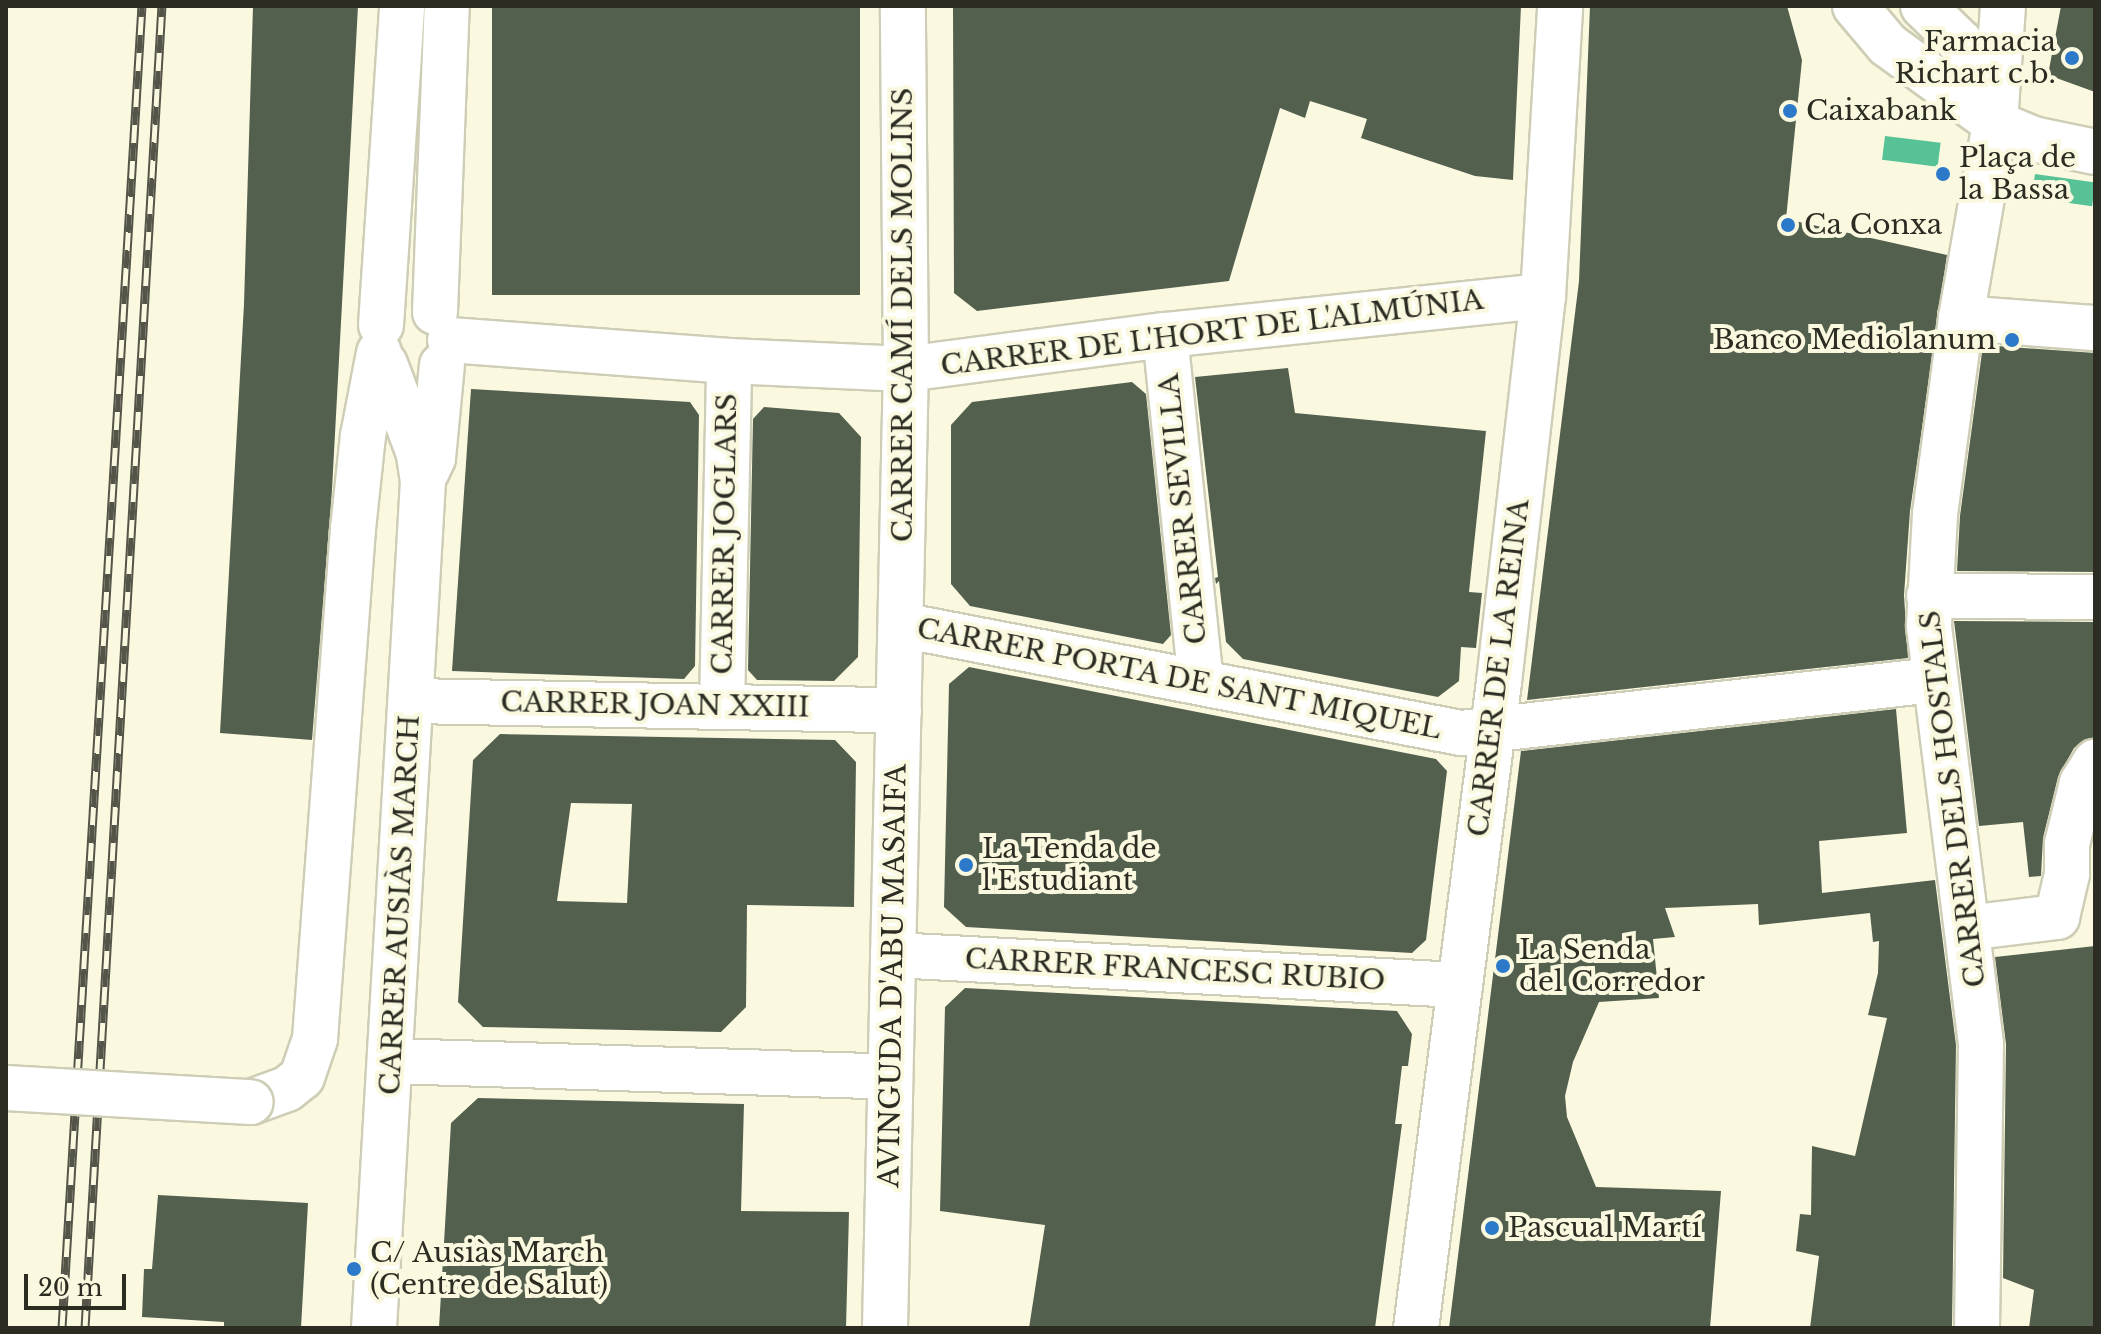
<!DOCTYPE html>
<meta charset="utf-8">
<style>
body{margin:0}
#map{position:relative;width:2101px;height:1334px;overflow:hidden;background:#faf9e0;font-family:"Libre Baskerville",serif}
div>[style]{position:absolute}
.water>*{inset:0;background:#56c296;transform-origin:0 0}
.building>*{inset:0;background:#54604e;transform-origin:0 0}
.roads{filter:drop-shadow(2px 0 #cecdb5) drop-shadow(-2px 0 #cecdb5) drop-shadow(0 2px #cecdb5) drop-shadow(0 -2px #cecdb5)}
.minor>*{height:44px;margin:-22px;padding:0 22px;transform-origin:22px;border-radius:22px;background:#fff}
.rail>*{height:9px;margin-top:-4.5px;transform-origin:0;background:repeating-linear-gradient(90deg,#faf9e0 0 18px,#545448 0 36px);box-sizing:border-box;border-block:2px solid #545448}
.bridges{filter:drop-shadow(2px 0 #cecdb5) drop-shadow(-2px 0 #cecdb5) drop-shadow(0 2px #cecdb5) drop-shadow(0 -2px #cecdb5)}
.minor-bridge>*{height:44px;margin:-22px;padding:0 22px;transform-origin:22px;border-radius:22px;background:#fff}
.dots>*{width:22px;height:22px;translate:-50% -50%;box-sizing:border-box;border:4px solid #faf9e0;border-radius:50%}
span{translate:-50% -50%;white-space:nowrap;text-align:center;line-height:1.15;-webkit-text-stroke:8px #faf9e0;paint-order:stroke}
.poi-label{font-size:28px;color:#2c2c23}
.right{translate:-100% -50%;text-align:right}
.left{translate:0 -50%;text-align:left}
.street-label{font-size:28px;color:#2c2c23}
.frame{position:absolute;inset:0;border:8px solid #2c2c23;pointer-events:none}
.scale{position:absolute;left:24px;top:1274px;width:102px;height:36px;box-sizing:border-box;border:4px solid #2c2c23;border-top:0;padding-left:10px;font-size:24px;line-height:28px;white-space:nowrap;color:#2c2c23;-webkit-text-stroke:6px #faf9e0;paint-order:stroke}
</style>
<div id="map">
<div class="water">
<i style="left:1885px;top:136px;width:56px;height:24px;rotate:7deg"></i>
<i style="left:2035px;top:174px;width:61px;height:24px;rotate:8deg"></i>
</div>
<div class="building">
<i style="clip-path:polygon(253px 6px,358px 6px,332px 490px,312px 740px,220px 733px,244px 304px)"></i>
<i style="left:492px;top:6px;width:368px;height:289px"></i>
<i style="clip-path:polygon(953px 6px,1521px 6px,1513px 180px,1475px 176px,1361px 138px,1367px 119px,1310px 101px,1305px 118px,1280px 108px,1229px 281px,977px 311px,954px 293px)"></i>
<i style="clip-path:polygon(1590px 6px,1787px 6px,1802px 60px,1786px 219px,1947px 255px,1910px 511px,1904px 595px,1908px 658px,1527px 700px,1579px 281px)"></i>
<i style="clip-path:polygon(2061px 6px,2095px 6px,2095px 92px,2048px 75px)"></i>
<i style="clip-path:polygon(1983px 345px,2095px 353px,2095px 572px,1957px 571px,1960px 516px)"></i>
<i style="clip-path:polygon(1288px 368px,1295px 413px,1486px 431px,1469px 592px,1482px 593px,1476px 648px,1461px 647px,1459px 681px,1438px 697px,1243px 659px,1226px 642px,1219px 581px,1216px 584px,1215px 578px,1218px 577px,1195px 377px)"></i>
<i style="clip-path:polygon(1132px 382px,1146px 394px,1171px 635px,1163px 644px,970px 606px,951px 584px,951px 425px,972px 402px)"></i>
<i style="clip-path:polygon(471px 389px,690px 402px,699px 415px,695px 666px,684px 679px,452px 671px)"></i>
<i style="clip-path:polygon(764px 407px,839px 413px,861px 437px,858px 657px,834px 681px,757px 680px,748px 670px,753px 419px)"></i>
<i style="clip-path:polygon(1954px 621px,2095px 622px,2095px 737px,2084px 740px,2074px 748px,2058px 777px,2043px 838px,2041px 876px,2029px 877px,2023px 822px,1979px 826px)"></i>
<i style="clip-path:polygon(969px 667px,1436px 759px,1447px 771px,1426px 940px,1412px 953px,966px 927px,944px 907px,949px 684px)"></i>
<i style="clip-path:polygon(1896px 709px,1907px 833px,1819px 841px,1822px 893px,1935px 880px,1956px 1045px,1952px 1328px,1810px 1328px,1819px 1256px,1796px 1251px,1800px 1214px,1811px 1215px,1812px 1146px,1855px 1156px,1887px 1018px,1868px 1015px,1878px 973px,1879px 941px,1873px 942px,1870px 913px,1759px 925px,1758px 904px,1665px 908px,1675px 937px,1653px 939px,1659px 998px,1599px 1002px,1573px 1062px,1565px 1096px,1567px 1117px,1596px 1187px,1721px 1191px,1710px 1328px,1449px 1328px,1521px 751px)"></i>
<i style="clip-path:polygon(evenodd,500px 734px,835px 740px,856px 762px,854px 907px,747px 905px,746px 1007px,721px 1032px,483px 1027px,458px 1002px,473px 760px,500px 734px,571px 803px,632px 804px,627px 903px,557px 901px,571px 803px)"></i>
<i style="clip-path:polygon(2095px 946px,2095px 1328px,2029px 1328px,2034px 1290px,2003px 1278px,2006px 1044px,1995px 957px)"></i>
<i style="clip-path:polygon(965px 988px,1397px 1011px,1412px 1034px,1408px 1066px,1402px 1066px,1395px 1124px,1402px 1124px,1375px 1328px,1029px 1328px,1045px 1225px,940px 1211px,945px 1007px)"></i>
<i style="clip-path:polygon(478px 1098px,744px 1104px,741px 1211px,849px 1212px,846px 1328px,439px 1328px,451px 1123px)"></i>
<i style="clip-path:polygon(158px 1195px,308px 1203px,301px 1328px,224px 1328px,224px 1322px,142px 1317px,144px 1269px,152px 1269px)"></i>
</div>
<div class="roads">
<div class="minor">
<i style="left:1855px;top:6px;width:51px;rotate:49.8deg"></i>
<i style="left:1888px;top:45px;width:132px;rotate:36.1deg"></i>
<i style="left:1995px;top:123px;width:41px;rotate:22.8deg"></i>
<i style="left:2033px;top:139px;width:63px;rotate:11.8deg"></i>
<i style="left:1923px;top:6px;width:52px;rotate:44.2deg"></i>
<i style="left:1960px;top:42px;width:63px;rotate:54deg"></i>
<i style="left:435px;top:312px;width:306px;rotate:-87.8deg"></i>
<i style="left:1961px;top:318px;width:134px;rotate:4.3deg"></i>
<i style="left:381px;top:325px;width:320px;rotate:-86.2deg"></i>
<i style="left:1165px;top:335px;width:349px;rotate:84.1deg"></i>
<i style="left:450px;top:340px;width:280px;rotate:4.3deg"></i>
<i style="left:729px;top:361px;width:177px;rotate:2.6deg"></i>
<i style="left:906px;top:369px;width:261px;rotate:-7.5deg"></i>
<i style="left:1165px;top:335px;width:380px;rotate:-5.9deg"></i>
<i style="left:427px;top:471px;width:14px;rotate:-65deg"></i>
<i style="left:433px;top:458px;width:93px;rotate:-84.5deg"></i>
<i style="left:1929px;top:596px;width:166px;rotate:0.3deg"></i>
<i style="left:901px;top:625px;width:570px;rotate:10.92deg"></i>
<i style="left:1461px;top:733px;width:475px;rotate:-6.4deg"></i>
<i style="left:412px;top:701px;width:487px;rotate:1.1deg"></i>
<i style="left:722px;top:707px;width:346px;rotate:-88.8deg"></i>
<i style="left:1967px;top:928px;width:91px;rotate:-7deg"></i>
<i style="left:2057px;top:917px;width:44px;rotate:-76.9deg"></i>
<i style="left:2067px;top:874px;width:30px;rotate:-90deg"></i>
<i style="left:2067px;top:844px;width:63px;rotate:-76.2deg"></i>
<i style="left:2082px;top:783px;width:25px;rotate:-58deg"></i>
<i style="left:893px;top:955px;width:566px;rotate:3.04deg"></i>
<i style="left:392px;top:1061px;width:498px;rotate:1.8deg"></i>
<i style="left:251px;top:1102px;width:38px;rotate:-20deg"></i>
<i style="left:287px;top:1089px;width:19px;rotate:-39deg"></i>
<i style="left:302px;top:1077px;width:40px;rotate:-71.1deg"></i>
<i style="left:315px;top:1039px;width:511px;rotate:-85.74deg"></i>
<i style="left:353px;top:529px;width:94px;rotate:-83.9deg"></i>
<i style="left:363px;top:436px;width:85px;rotate:-79.1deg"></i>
<i style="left:374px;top:1328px;width:848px;rotate:-86.69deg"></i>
<i style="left:423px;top:481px;width:30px;rotate:-99deg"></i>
<i style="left:418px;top:451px;width:93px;rotate:-110.8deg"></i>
<i style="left:885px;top:1328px;width:959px;rotate:-88.75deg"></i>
<i style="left:906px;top:369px;width:363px;rotate:-90.5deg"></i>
<i style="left:1416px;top:1328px;width:651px;rotate:-82.68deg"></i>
<i style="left:1499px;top:682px;width:388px;rotate:-83.5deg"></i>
<i style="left:1543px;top:296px;width:290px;rotate:-86.6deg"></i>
<i style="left:1977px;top:1328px;width:284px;rotate:-89.2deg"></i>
<i style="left:1981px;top:1044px;width:422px;rotate:-97.1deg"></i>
<i style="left:1929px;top:625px;width:111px;rotate:-86.9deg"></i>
<i style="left:1935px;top:514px;width:198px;rotate:-82.4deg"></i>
<i style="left:1961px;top:318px;width:198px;rotate:-80.1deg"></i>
<i style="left:1995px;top:123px;width:117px;rotate:-86.1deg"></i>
</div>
</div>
<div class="rail">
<i style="left:62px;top:1328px;width:1324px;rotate:-86.54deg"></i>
<i style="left:85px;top:1328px;width:1324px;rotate:-86.67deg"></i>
</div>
<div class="bridges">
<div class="minor-bridge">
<i style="left:6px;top:1088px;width:245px;rotate:3.3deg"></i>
</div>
</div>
<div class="dots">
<i style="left:2072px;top:58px;background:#2c79c9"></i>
<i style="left:1790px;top:111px;background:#2c79c9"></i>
<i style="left:1943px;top:174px;background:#2c79c9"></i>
<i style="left:1788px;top:225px;background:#2c79c9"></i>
<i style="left:2012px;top:340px;background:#2c79c9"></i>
<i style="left:966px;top:865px;background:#2c79c9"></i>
<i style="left:1503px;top:966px;background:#2c79c9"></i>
<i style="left:1492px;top:1228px;background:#2c79c9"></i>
<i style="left:354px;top:1269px;background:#2c79c9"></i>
</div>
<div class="poi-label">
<span class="right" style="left:2056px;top:58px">Farmacia<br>Richart c.b.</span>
<span class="left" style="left:1806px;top:111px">Caixabank</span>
<span class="left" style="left:1959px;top:174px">Plaça de<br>la Bassa</span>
<span class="left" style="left:1804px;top:225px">Ca Conxa</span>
<span class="right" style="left:1996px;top:340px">Banco Mediolanum</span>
<span class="left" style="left:982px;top:865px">La Tenda de<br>l'Estudiant</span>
<span class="left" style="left:1519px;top:966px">La Senda<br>del Corredor</span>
<span class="left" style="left:1508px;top:1228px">Pascual Martí</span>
<span class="left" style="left:370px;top:1269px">C/ Ausiàs March<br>(Centre de Salut)</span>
</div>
<div class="street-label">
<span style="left:903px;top:315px;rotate:-90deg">CARRER CAMÍ DELS MOLINS</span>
<span style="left:1212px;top:333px;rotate:-7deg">CARRER DE L'HORT DE L'ALMÚNIA</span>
<span style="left:1183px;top:509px;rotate:-96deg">CARRER SEVILLA</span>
<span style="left:725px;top:534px;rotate:-89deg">CARRER JOGLARS</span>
<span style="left:1499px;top:668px;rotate:-83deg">CARRER DE LA REINA</span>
<span style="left:1179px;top:679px;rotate:11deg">CARRER PORTA DE SANT MIQUEL</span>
<span style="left:655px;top:705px;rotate:1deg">CARRER JOAN XXIII</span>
<span style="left:1953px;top:799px;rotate:-97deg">CARRER DELS HOSTALS</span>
<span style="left:400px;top:905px;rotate:-87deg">CARRER AUSIÀS MARCH</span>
<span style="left:1175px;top:970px;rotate:3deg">CARRER FRANCESC RUBIO</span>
<span style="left:893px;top:976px;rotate:-89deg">AVINGUDA D'ABU MASAIFA</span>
</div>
<div class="frame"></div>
<div class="scale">20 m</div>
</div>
